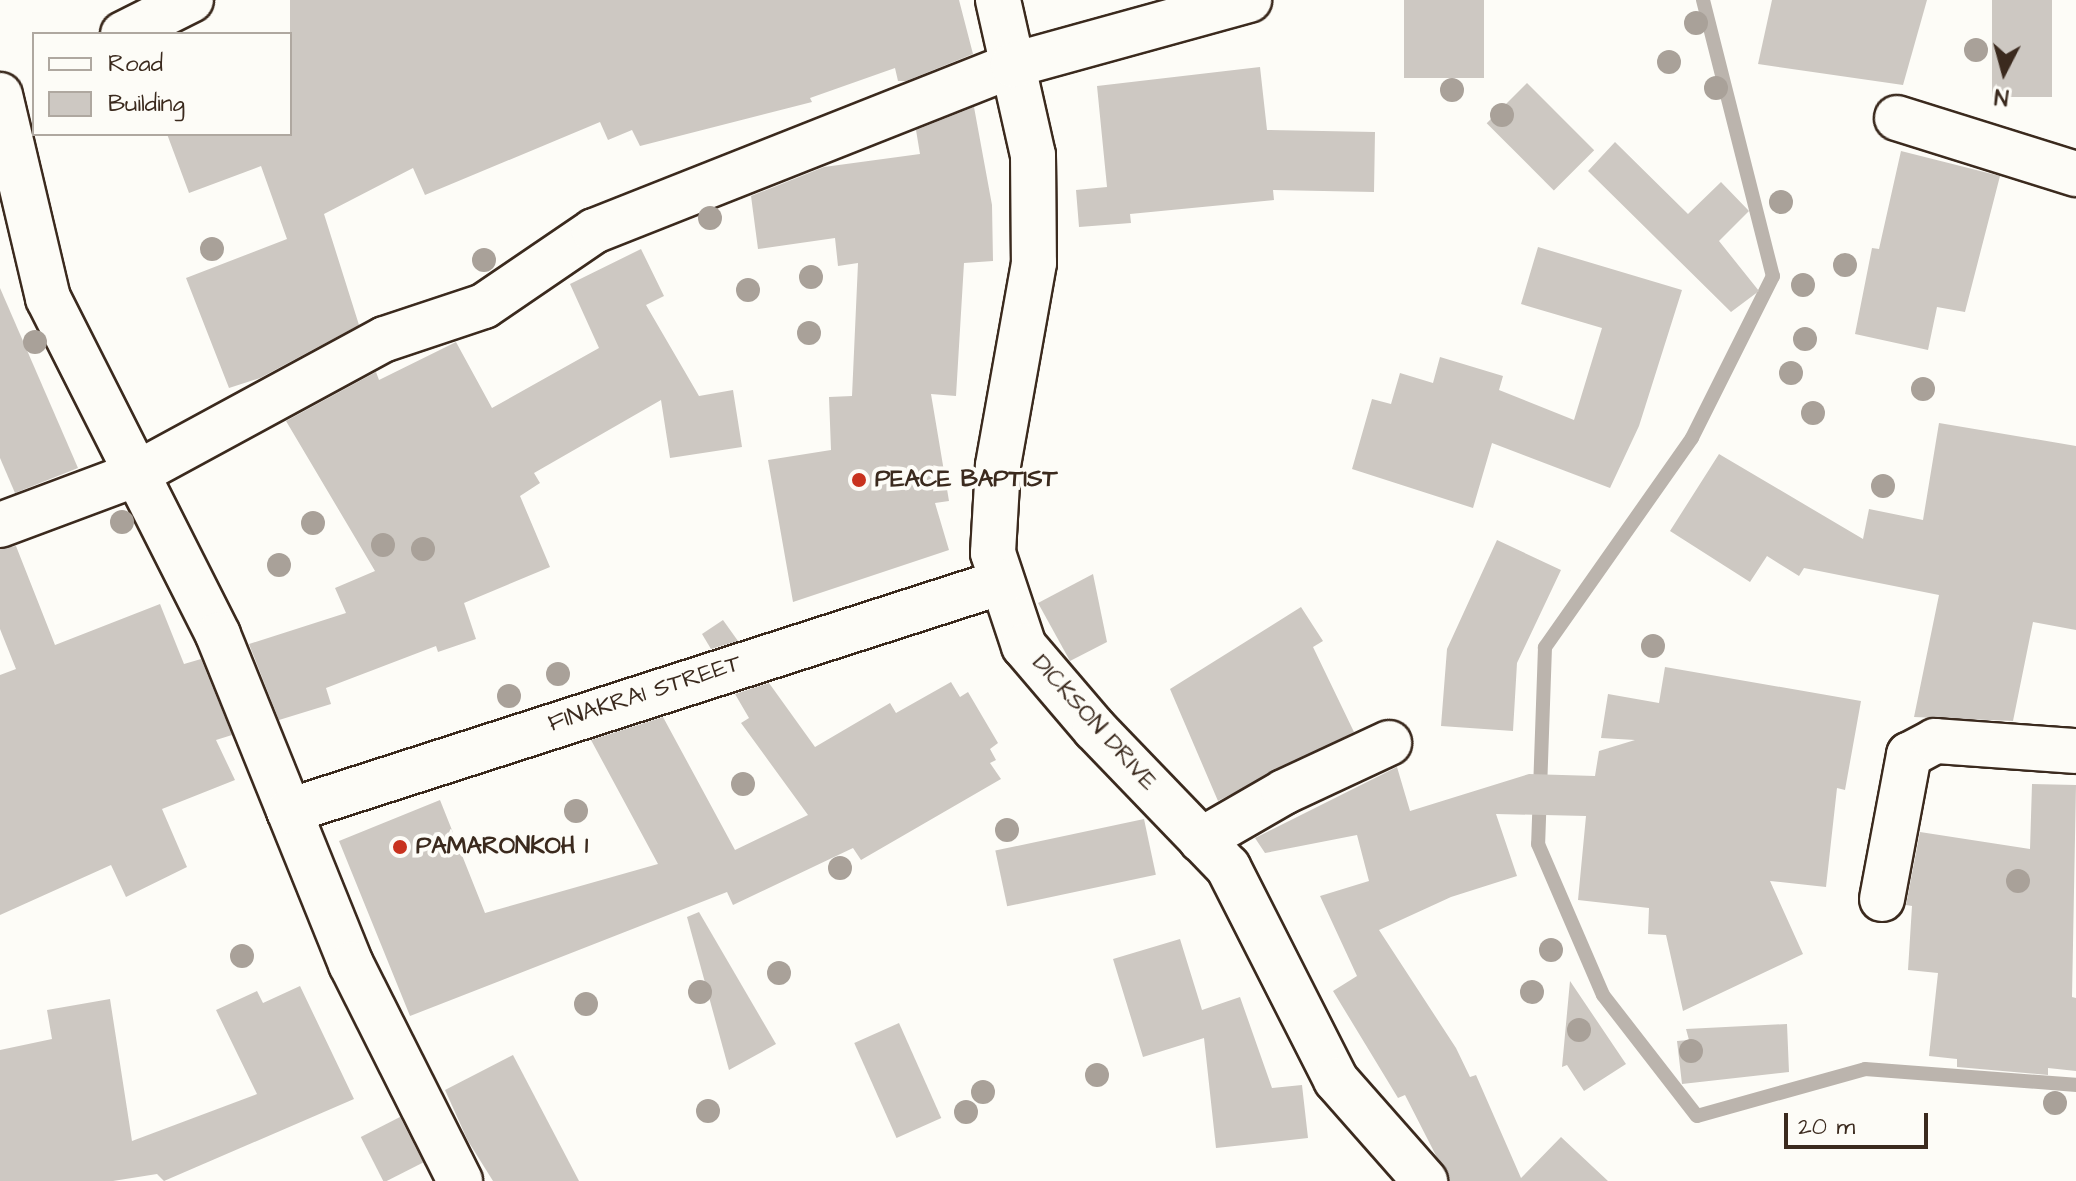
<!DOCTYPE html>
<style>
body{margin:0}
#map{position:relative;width:2076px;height:1181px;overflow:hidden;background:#fdfcf7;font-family:"Architects Daughter",sans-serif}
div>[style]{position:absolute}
.stream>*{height:14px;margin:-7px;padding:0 7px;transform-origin:7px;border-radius:7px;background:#bbb4ad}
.building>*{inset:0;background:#cdc8c2;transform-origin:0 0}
.roads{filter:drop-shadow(2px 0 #3b2a1e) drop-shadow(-2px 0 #3b2a1e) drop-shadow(0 2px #3b2a1e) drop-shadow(0 -2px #3b2a1e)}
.street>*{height:44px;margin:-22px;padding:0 22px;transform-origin:22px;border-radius:22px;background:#fdfcf7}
.trees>*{width:24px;height:24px;margin:-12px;border-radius:50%;background:#a9a199}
.dots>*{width:22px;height:22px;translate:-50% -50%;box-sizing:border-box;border:4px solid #fdfcf7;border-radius:50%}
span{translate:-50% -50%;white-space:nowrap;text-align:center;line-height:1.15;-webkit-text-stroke:8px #fdfcf7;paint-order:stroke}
.poi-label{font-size:24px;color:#3b2a1e;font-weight:700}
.left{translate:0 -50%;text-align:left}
.street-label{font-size:24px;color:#3b2a1e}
.legend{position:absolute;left:32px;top:32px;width:260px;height:104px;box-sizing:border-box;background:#fdfcf7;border:2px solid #afa8a0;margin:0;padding:10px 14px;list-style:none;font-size:24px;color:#3b2a1e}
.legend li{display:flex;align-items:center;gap:16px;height:40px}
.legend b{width:40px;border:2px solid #afa8a0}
.north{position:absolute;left:1964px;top:32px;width:80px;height:80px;-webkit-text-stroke:6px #fdfcf7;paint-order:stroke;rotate:186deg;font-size:22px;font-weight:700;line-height:32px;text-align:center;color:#3b2a1e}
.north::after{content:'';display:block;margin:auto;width:28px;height:36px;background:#3b2a1e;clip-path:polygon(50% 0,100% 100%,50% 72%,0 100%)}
.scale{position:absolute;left:1784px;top:1113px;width:144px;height:36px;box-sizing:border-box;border:4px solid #3b2a1e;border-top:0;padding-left:10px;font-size:24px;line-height:28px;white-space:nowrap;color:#3b2a1e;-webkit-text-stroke:6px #fdfcf7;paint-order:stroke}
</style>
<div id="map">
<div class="stream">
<i style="left:1703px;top:0;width:285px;rotate:75.8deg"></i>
<i style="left:1773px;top:276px;width:181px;rotate:116.6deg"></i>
<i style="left:1692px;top:438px;width:256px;rotate:125.1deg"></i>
<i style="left:1545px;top:647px;width:197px;rotate:92deg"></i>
<i style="left:1538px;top:844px;width:164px;rotate:66.7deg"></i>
<i style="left:1603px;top:995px;width:153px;rotate:52.2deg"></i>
<i style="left:1697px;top:1116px;width:174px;rotate:-15.6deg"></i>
<i style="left:1865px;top:1069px;width:212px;rotate:4.3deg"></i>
</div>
<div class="building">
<i style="clip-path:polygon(290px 0,959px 0,973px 54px,906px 81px,898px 81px,895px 68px,810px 98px,812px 102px,640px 146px,632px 130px,608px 140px,600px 122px,425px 195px,413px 168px,324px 214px,359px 325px,260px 378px,229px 388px,186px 278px,287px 239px,261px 166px,189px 193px,167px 134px,290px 134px)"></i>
<i style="left:1404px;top:0;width:80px;height:78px"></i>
<i style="clip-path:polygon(1772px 0,1927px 0,1903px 85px,1758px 64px)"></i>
<i style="left:1992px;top:0;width:60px;height:97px"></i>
<i style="clip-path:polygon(1260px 67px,1267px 130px,1375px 132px,1374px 192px,1273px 190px,1274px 200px,1130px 214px,1131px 223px,1079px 227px,1076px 190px,1107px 187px,1097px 86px)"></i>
<i style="left:1527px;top:83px;width:95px;height:57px;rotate:45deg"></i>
<i style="clip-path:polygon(974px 107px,992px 205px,993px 261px,964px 263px,956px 396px,931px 394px,949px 501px,935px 503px,949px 550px,793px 602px,768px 460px,831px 450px,829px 397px,852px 396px,858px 263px,838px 266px,835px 238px,758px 249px,751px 196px,824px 167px,920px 154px,916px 130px)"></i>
<i style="clip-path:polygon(1615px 142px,1688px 214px,1721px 182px,1749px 211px,1719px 241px,1759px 291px,1731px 312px,1588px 171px)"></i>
<i style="clip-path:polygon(1901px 151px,2000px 176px,1965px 312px,1937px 307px,1928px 350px,1855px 334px,1872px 248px,1879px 249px)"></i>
<i style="clip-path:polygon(1538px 247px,1682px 290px,1639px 426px,1610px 488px,1492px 443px,1473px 508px,1352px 469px,1372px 399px,1391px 404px,1400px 373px,1433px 383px,1440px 357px,1503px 376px,1499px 390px,1574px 420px,1602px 328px,1521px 304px)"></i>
<i style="clip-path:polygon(641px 249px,664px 296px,646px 305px,699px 396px,733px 390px,742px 447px,670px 458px,661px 400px,534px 473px,540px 483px,520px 496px,550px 567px,464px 603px,476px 639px,438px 652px,436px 646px,326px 688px,331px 704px,279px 720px,249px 644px,346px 613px,335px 588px,375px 571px,286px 421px,376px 372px,379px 380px,456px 342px,492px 408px,599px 348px,570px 284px)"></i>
<i style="clip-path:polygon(0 288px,78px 468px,15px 493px,0 458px)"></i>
<i style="clip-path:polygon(1939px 423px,2076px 446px,2076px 630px,2033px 622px,2013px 721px,1914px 717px,1939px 595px,1804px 568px,1799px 576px,1767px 556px,1750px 582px,1670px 531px,1719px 454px,1863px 539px,1869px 509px,1923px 520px)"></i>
<i style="clip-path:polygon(1497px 540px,1561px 570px,1517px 663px,1513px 731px,1441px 726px,1447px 649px)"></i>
<i style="clip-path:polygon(16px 546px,55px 645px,160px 604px,184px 664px,201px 659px,232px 735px,216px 740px,235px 780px,162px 809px,187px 867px,126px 897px,111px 865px,0 915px,0 675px,16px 669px,0 629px,0 549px)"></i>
<i style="clip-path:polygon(1093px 574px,1107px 642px,1070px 661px,1038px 603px)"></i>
<i style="clip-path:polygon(1301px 607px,1323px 641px,1313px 647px,1354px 732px,1218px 801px,1170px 689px)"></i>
<i style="clip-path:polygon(723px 620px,738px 641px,711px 649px,702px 634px)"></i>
<i style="clip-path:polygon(1665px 667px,1861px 701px,1845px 790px,1837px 788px,1826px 887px,1770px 881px,1803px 954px,1683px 1011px,1666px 935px,1648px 934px,1649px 908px,1578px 900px,1586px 816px,1496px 814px,1517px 876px,1451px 897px,1379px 930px,1456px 1048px,1470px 1077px,1476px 1075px,1521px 1178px,1561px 1137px,1608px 1181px,1449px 1181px,1405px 1095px,1398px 1098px,1333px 991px,1357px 976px,1320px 896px,1369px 881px,1357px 835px,1265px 853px,1255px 838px,1397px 767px,1410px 811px,1529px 774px,1595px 776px,1599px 751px,1635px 740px,1601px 738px,1608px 694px,1659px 703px)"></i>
<i style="clip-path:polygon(951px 682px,960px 697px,968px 692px,998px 743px,990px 749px,996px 760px,990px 763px,1001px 779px,861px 860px,853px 848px,733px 905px,727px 892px,410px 1016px,339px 841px,440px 800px,485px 913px,658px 864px,591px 740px,663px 717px,735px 850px,808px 815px,741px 723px,749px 718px,735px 694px,769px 683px,815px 747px,890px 703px,896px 713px)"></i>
<i style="clip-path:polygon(2032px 784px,2076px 785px,2072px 997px,2076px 998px,2076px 1071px,2048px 1068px,2048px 1075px,1957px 1067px,1957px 1059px,1929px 1056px,1938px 973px,1908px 970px,1912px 906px,1906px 905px,1920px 832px,2030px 849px)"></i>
<i style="left:1144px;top:819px;width:57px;height:152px;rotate:78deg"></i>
<i style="clip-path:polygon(699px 912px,776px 1044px,729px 1070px,687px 917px)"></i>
<i style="clip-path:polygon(1180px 939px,1202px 1010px,1240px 997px,1272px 1088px,1302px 1085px,1308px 1138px,1216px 1148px,1204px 1038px,1143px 1057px,1113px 959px)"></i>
<i style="clip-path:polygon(1570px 981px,1626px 1064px,1584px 1091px,1567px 1065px,1562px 1067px)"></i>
<i style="clip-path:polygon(300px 986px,354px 1099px,164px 1181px,157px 1174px,113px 1181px,0 1181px,0 1050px,52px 1039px,47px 1010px,110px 999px,132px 1141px,257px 1094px,216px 1010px,257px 991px,263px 1003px)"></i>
<i style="left:899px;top:1023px;width:104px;height:49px;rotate:66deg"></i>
<i style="clip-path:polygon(1787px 1024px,1789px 1072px,1682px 1084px,1677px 1041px,1689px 1040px,1686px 1029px)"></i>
<i style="clip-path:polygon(513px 1055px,579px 1181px,493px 1181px,468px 1141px,445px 1090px)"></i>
<i style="left:400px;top:1117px;width:51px;height:44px;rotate:63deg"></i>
</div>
<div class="roads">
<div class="street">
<i style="left:998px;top:0;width:159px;rotate:77.3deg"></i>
<i style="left:1033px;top:155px;width:108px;rotate:89.5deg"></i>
<i style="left:1034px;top:263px;width:206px;rotate:100.1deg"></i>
<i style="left:998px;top:466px;width:87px;rotate:93.3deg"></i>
<i style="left:993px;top:553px;width:98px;rotate:71.6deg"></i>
<i style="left:1024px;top:646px;width:109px;rotate:49.5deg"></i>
<i style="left:1095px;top:729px;width:192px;rotate:46.1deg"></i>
<i style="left:1228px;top:867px;width:239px;rotate:63.1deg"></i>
<i style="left:1336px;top:1080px;width:135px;rotate:48.6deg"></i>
<i style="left:123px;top:34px;width:76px;rotate:-26.6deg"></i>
<i style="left:0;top:95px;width:209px;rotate:76.7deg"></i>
<i style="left:48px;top:298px;width:377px;rotate:63.2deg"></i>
<i style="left:218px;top:635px;width:355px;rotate:68deg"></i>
<i style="left:351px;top:964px;width:243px;rotate:63.3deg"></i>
<i style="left:1897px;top:118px;width:188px;rotate:17.4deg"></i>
<i style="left:0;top:525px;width:143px;rotate:-20.5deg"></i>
<i style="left:134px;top:475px;width:285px;rotate:-28.5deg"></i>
<i style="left:385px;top:339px;width:104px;rotate:-18.4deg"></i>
<i style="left:484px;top:306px;width:133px;rotate:-34.3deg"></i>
<i style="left:594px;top:231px;width:451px;rotate:-21.6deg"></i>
<i style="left:1013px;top:65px;width:245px;rotate:-15.4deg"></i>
<i style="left:289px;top:811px;width:749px;rotate:-17.81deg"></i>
<i style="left:1201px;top:840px;width:96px;rotate:-30deg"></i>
<i style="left:1284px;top:792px;width:116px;rotate:-25deg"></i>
<i style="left:1882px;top:899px;width:147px;rotate:-79.4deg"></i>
<i style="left:1909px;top:755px;width:30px;rotate:-28deg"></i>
<i style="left:1935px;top:741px;width:141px;rotate:4.1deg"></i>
</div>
</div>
<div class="trees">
<i style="left:1696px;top:23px"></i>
<i style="left:1976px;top:50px"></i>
<i style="left:1669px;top:62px"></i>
<i style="left:1716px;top:88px"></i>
<i style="left:1452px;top:90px"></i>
<i style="left:1502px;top:115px"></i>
<i style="left:1781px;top:202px"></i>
<i style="left:710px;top:218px"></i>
<i style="left:212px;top:249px"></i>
<i style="left:484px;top:260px"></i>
<i style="left:1845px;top:265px"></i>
<i style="left:811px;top:277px"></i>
<i style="left:1803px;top:285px"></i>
<i style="left:748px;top:290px"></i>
<i style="left:809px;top:333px"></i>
<i style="left:1805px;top:339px"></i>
<i style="left:35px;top:342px"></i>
<i style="left:1791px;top:373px"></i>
<i style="left:1923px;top:389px"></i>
<i style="left:1813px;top:413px"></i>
<i style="left:1883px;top:486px"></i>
<i style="left:122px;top:522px"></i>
<i style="left:313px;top:523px"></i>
<i style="left:383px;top:545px"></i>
<i style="left:423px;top:549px"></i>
<i style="left:279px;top:565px"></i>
<i style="left:1653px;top:646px"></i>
<i style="left:558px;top:674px"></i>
<i style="left:509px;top:696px"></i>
<i style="left:743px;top:784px"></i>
<i style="left:576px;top:811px"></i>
<i style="left:1007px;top:830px"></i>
<i style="left:840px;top:868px"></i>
<i style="left:2018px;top:881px"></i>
<i style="left:1551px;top:950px"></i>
<i style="left:242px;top:956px"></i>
<i style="left:779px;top:973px"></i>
<i style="left:700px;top:992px"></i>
<i style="left:1532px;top:992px"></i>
<i style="left:586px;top:1004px"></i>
<i style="left:1579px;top:1030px"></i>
<i style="left:1691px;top:1051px"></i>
<i style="left:1097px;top:1075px"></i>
<i style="left:983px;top:1092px"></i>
<i style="left:2055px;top:1103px"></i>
<i style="left:708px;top:1111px"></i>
<i style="left:966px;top:1112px"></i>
</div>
<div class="dots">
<i style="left:859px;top:480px;background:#c8321e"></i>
<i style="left:400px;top:847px;background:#c8321e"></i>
</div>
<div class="poi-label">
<span class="left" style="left:875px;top:480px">PEACE BAPTIST</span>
<span class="left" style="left:416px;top:847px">PAMARONKOH 1</span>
</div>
<div class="street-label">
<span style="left:645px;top:694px;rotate:-18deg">FINAKRA1 STREET</span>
<span style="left:1094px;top:723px;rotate:48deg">DICKSON DRIVE</span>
</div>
<ul class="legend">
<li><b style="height:10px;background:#fdfcf7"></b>Road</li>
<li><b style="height:22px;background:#cdc8c2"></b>Building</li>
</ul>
<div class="north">N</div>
<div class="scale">20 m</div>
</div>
